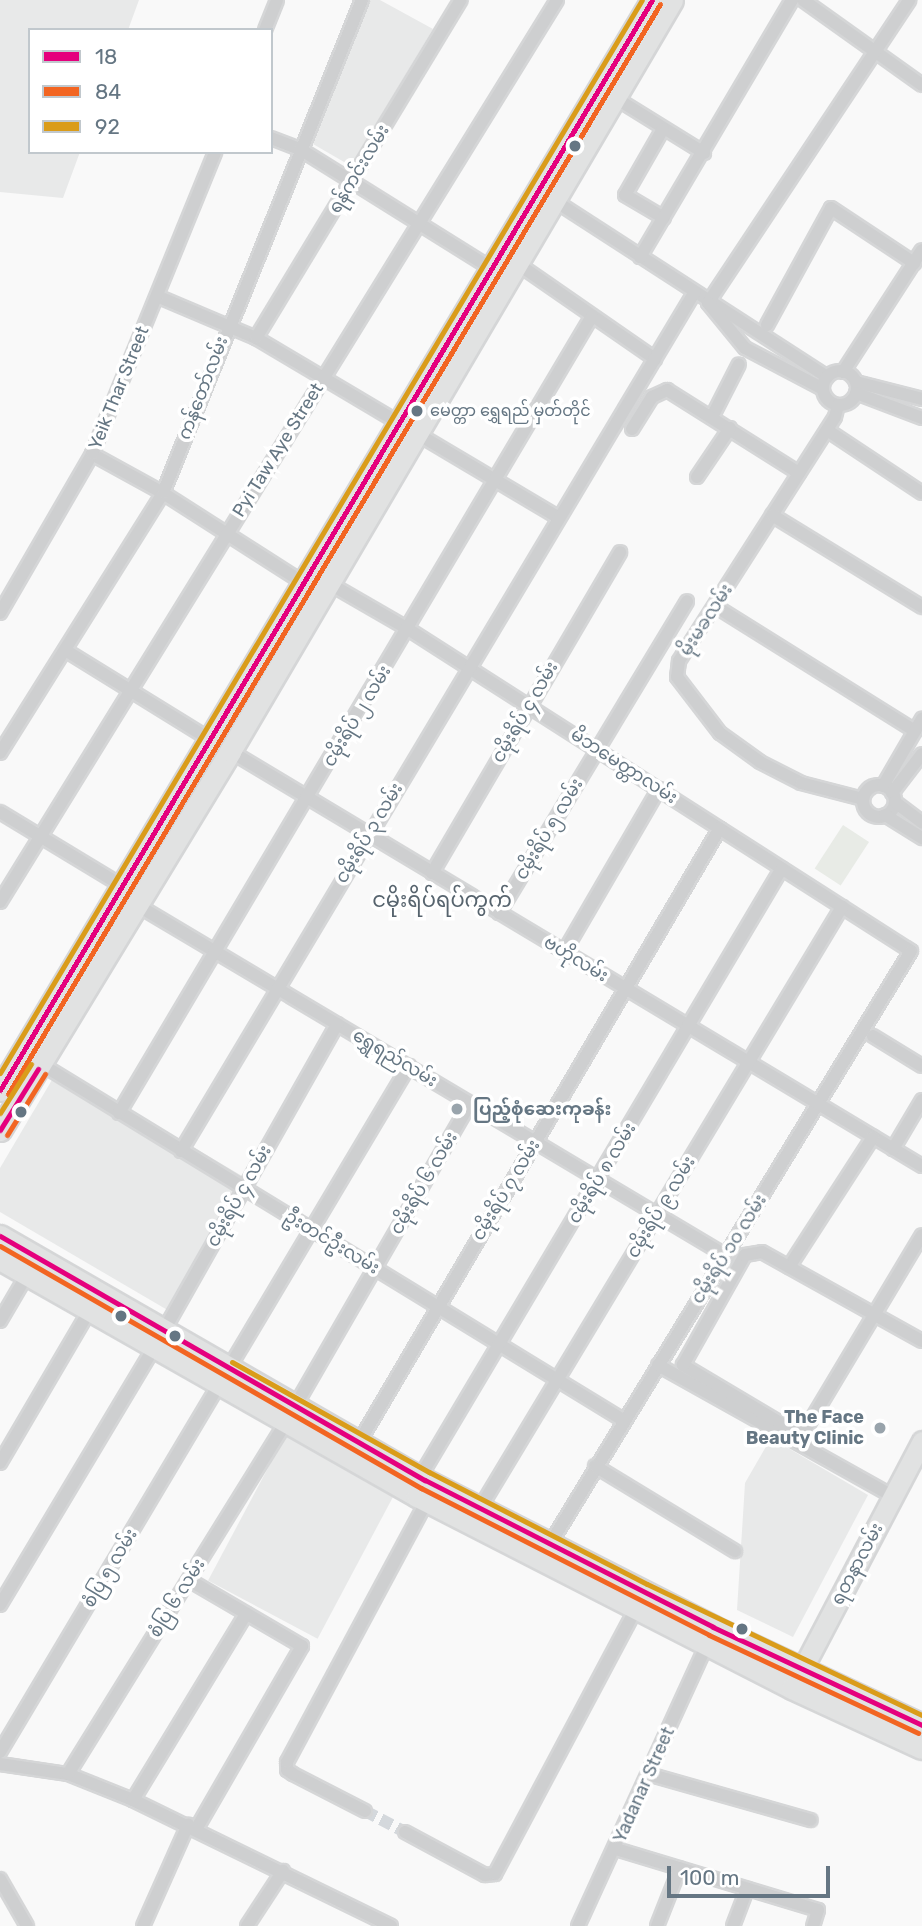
<!DOCTYPE html>
<meta charset="utf-8">
<style>
body{margin:0}
#map{position:relative;width:922px;height:1926px;overflow:hidden;background:#f9f9f9;font-family:Rubik,"Noto Sans Myanmar",sans-serif}
div>[style]{position:absolute}
.built>*{inset:0;background:#e8e9e9;transform-origin:0 0}
.green>*{inset:0;background:#e8ebe6;transform-origin:0 0}
.street-tunnel>*{height:12px;margin-top:-6px;transform-origin:0;background:repeating-linear-gradient(90deg,#d4d8dc 0 12px,transparent 0 18px)}
.roads{filter:drop-shadow(2px 0 #d5d6d7) drop-shadow(-2px 0 #d5d6d7) drop-shadow(0 2px #d5d6d7) drop-shadow(0 -2px #d5d6d7)}
.street>*{height:12px;margin:-6px;padding:0 6px;transform-origin:6px;border-radius:6px;background:#cecfd0}
.street>.ring{margin:-6px;padding:0;box-sizing:content-box;background:none;border:12px solid #cecfd0;border-radius:50%}
.secondary>*{height:19px;margin:-9.5px;padding:0 9.5px;transform-origin:9.5px;border-radius:9.5px;background:#e1e2e2}
.primary>*{height:21px;margin:-10.5px;padding:0 10.5px;transform-origin:10.5px;border-radius:10.5px;background:#e1e2e2}
.bus-1>*{height:5px;margin:-2.5px;padding:0 2.5px;transform-origin:2.5px;border-radius:2.5px;background:#e5007d}
.bus-2>*{height:5px;margin:-2.5px;padding:0 2.5px;transform-origin:2.5px;border-radius:2.5px;background:#f26522}
.bus-3>*{height:5px;margin:-2.5px;padding:0 2.5px;transform-origin:2.5px;border-radius:2.5px;background:#da9c1a}
.dots>*{width:19px;height:19px;translate:-50% -50%;box-sizing:border-box;border:4px solid #fff;border-radius:50%}
span{translate:-50% -50%;white-space:nowrap;text-align:center;line-height:1.15;-webkit-text-stroke:7px #fff;paint-order:stroke}
.bus-label{font-size:16px;color:#657683}
.left{translate:0 -50%;text-align:left}
.street-label{font-size:18px;color:#657683}
.poi-label{font-size:18px;color:#657683;font-weight:700}
.right{translate:-100% -50%;text-align:right}
.quarter-label{font-size:21px;color:#57646e}
.legend{position:absolute;left:28px;top:28px;width:245px;height:126px;box-sizing:border-box;background:#fff;border:2px solid #c1c8cd;margin:0;padding:9px 12px;list-style:none;font-size:21px;color:#657683}
.legend li{display:flex;align-items:center;gap:14px;height:35px}
.legend b{width:35px;border:2px solid #c1c8cd}
.scale{position:absolute;left:667px;top:1866px;width:163px;height:32px;box-sizing:border-box;border:4px solid #657683;border-top:0;padding-left:9px;font-size:21px;line-height:24px;white-space:nowrap;color:#657683;-webkit-text-stroke:5px #fff;paint-order:stroke}
</style>
<div id="map">
<div class="built">
<i style="clip-path:polygon(0 0,139px 0,128px 30px,30px 30px,30px 152px,80px 152px,63px 198px,0 192px)"></i>
<i style="clip-path:polygon(370px 0,380px 0,433px 29px,351px 166px,313px 144px)"></i>
<i style="clip-path:polygon(59px 1068px,254px 1183px,176px 1315px,0 1212px,0 1168px)"></i>
<i style="left:286px;top:1434px;width:124px;height:166px;rotate:28deg"></i>
<i style="clip-path:polygon(771px 1438px,868px 1495px,793px 1637px,737px 1610px,745px 1483px)"></i>
</div>
<div class="green">
<i style="left:843px;top:825px;width:31px;height:52px;rotate:33deg"></i>
</div>
<div class="street-tunnel">
<i style="left:365px;top:1811px;width:45px;rotate:27.7deg"></i>
</div>
<div class="roads">
<div class="street">
<i style="left:803px;top:0;width:146px;rotate:35.5deg"></i>
<i style="left:265px;top:30px;width:32px;rotate:-68deg"></i>
<i style="left:609px;top:94px;width:112px;rotate:31.8deg"></i>
<i style="left:663px;top:129px;width:76px;rotate:119.9deg"></i>
<i style="left:625px;top:195px;width:45px;rotate:30.5deg"></i>
<i style="left:271px;top:138px;width:31px;rotate:21deg"></i>
<i style="left:300px;top:149px;width:232px;rotate:32deg"></i>
<i style="left:549px;top:197px;width:331px;rotate:32.9deg"></i>
<i style="left:640px;top:257px;width:299px;rotate:-59.4deg"></i>
<i style="left:518px;top:264px;width:167px;rotate:34.7deg"></i>
<i style="left:157px;top:296px;width:108px;rotate:23deg"></i>
<i style="left:256px;top:338px;width:351px;rotate:30.7deg"></i>
<i style="left:708px;top:303px;width:364px;rotate:-56.4deg"></i>
<i style="left:708px;top:303px;width:58px;rotate:50.6deg"></i>
<i style="left:745px;top:348px;width:88px;rotate:27.7deg"></i>
<i style="left:767px;top:325px;width:133px;rotate:-61.3deg"></i>
<i style="left:831px;top:208px;width:100px;rotate:33.5deg"></i>
<i style="left:256px;top:338px;width:395px;rotate:-58.8deg"></i>
<i class="ring" style="left:823px;top:371px;width:22px;height:22px"></i>
<i style="left:843px;top:372px;width:145px;rotate:-57.1deg"></i>
<i style="left:856px;top:382px;width:68px;rotate:14.4deg"></i>
<i style="left:856px;top:393px;width:71px;rotate:20.7deg"></i>
<i style="left:838px;top:405px;width:12px;rotate:104deg"></i>
<i style="left:835px;top:417px;width:290px;rotate:122.6deg"></i>
<i style="left:679px;top:661px;width:16px;rotate:97deg"></i>
<i style="left:677px;top:677px;width:71px;rotate:52.5deg"></i>
<i style="left:720px;top:733px;width:49px;rotate:35.9deg"></i>
<i style="left:760px;top:762px;width:46px;rotate:27.1deg"></i>
<i style="left:801px;top:783px;width:64px;rotate:14.5deg"></i>
<i style="left:712px;top:417px;width:59px;rotate:-63deg"></i>
<i style="left:632px;top:429px;width:38px;rotate:-58deg"></i>
<i style="left:652px;top:397px;width:17px;rotate:-25deg"></i>
<i style="left:667px;top:390px;width:156px;rotate:32.2deg"></i>
<i style="left:827px;top:430px;width:114px;rotate:33.6deg"></i>
<i style="left:92px;top:454px;width:81px;rotate:28.8deg"></i>
<i style="left:163px;top:493px;width:171px;rotate:32.6deg"></i>
<i style="left:697px;top:477px;width:59px;rotate:-56deg"></i>
<i style="left:772px;top:515px;width:176px;rotate:31.5deg"></i>
<i style="left:325px;top:581px;width:96px;rotate:30deg"></i>
<i style="left:408px;top:629px;width:597px;rotate:32.63deg"></i>
<i style="left:911px;top:951px;width:694px;rotate:121.33deg"></i>
<i style="left:715px;top:606px;width:236px;rotate:32deg"></i>
<i style="left:0;top:613px;width:184px;rotate:-59.9deg"></i>
<i style="left:92px;top:454px;width:326px;rotate:-67.8deg"></i>
<i style="left:65px;top:650px;width:172px;rotate:31.7deg"></i>
<i style="left:230px;top:751px;width:807px;rotate:30.95deg"></i>
<i style="left:0;top:753px;width:307px;rotate:-57.9deg"></i>
<i style="left:163px;top:493px;width:532px;rotate:-68.02deg"></i>
<i class="ring" style="left:863px;top:785px;width:20px;height:20px"></i>
<i style="left:883px;top:786px;width:78px;rotate:-59.8deg"></i>
<i style="left:892px;top:793px;width:49px;rotate:-52.4deg"></i>
<i style="left:895px;top:802px;width:34px;rotate:37deg"></i>
<i style="left:0;top:812px;width:145px;rotate:31.2deg"></i>
<i style="left:885px;top:815px;width:44px;rotate:31.9deg"></i>
<i style="left:432px;top:873px;width:372px;rotate:-59.6deg"></i>
<i style="left:0;top:902px;width:1060px;rotate:-58.3deg"></i>
<i style="left:137px;top:905px;width:684px;rotate:30.76deg"></i>
<i style="left:499px;top:913px;width:364px;rotate:-58.9deg"></i>
<i style="left:564px;top:952px;width:189px;rotate:-59.8deg"></i>
<i style="left:873px;top:1036px;width:57px;rotate:31.5deg"></i>
<i style="left:41px;top:1064px;width:682px;rotate:31.45deg"></i>
<i style="left:119px;top:1113px;width:927px;rotate:-59.31deg"></i>
<i style="left:893px;top:1149px;width:57px;rotate:-59.4deg"></i>
<i style="left:181px;top:1151px;width:1000px;rotate:-59.12deg"></i>
<i style="left:789px;top:1267px;width:155px;rotate:-57.1deg"></i>
<i style="left:0;top:1321px;width:53px;rotate:-59.6deg"></i>
<i style="left:163px;top:1332px;width:354px;rotate:-60.5deg"></i>
<i style="left:658px;top:1365px;width:268px;rotate:29.2deg"></i>
<i style="left:294px;top:1408px;width:352px;rotate:-60deg"></i>
<i style="left:802px;top:1436px;width:139px;rotate:-149.2deg"></i>
<i style="left:683px;top:1365px;width:126px;rotate:-60.6deg"></i>
<i style="left:745px;top:1255px;width:17px;rotate:-10deg"></i>
<i style="left:762px;top:1252px;width:183px;rotate:29.1deg"></i>
<i style="left:798px;top:1442px;width:241px;rotate:-59.1deg"></i>
<i style="left:358px;top:1444px;width:714px;rotate:-59.56deg"></i>
<i style="left:0;top:1463px;width:176px;rotate:-59.6deg"></i>
<i style="left:595px;top:1466px;width:164px;rotate:31.3deg"></i>
<i style="left:420px;top:1477px;width:708px;rotate:-59.27deg"></i>
<i style="left:480px;top:1508px;width:702px;rotate:-58.94deg"></i>
<i style="left:189px;top:1580px;width:131px;rotate:30.3deg"></i>
<i style="left:302px;top:1646px;width:210px;rotate:120deg"></i>
<i style="left:0;top:1605px;width:300px;rotate:-59.1deg"></i>
<i style="left:0;top:1752px;width:799px;rotate:-59.2deg"></i>
<i style="left:0;top:1764px;width:69px;rotate:8.4deg"></i>
<i style="left:68px;top:1774px;width:70px;rotate:21.8deg"></i>
<i style="left:133px;top:1800px;width:287px;rotate:26deg"></i>
<i style="left:68px;top:1774px;width:413px;rotate:-58.2deg"></i>
<i style="left:648px;top:1774px;width:169px;rotate:15.8deg"></i>
<i style="left:133px;top:1800px;width:218px;rotate:-58.7deg"></i>
<i style="left:365px;top:1811px;width:81px;rotate:-152.8deg"></i>
<i style="left:293px;top:1774px;width:7px;rotate:-146deg"></i>
<i style="left:287px;top:1770px;width:8px;rotate:-90deg"></i>
<i style="left:287px;top:1762px;width:296px;rotate:-61.8deg"></i>
<i style="left:405px;top:1832px;width:91px;rotate:28.3deg"></i>
<i style="left:485px;top:1875px;width:10px;rotate:-6deg"></i>
<i style="left:495px;top:1874px;width:302px;rotate:-62deg"></i>
<i style="left:616px;top:1849px;width:211px;rotate:16.8deg"></i>
<i style="left:818px;top:1910px;width:17px;rotate:107deg"></i>
<i style="left:0;top:1879px;width:54px;rotate:60.1deg"></i>
<i style="left:143px;top:1926px;width:111px;rotate:-66deg"></i>
<i style="left:247px;top:1926px;width:66px;rotate:-56.8deg"></i>
<i style="left:578px;top:1926px;width:312px;rotate:-65.4deg"></i>
<i style="left:657px;top:1926px;width:62px;rotate:-68.4deg"></i>
<i style="left:733px;top:1926px;width:40px;rotate:-69deg"></i>
</div>
<div class="secondary">
<i style="left:796px;top:1681px;width:271px;rotate:-62.3deg"></i>
</div>
<div class="primary">
<i style="left:0;top:1090px;width:1270px;rotate:-59.11deg"></i>
<i style="left:0;top:1130px;width:443px;rotate:-58.7deg"></i>
<i style="left:230px;top:751px;width:871px;rotate:-59.52deg"></i>
<i style="left:0;top:1236px;width:490px;rotate:29.9deg"></i>
<i style="left:425px;top:1480px;width:323px;rotate:27deg"></i>
<i style="left:713px;top:1627px;width:231px;rotate:25.1deg"></i>
<i style="left:0;top:1259px;width:480px;rotate:29.6deg"></i>
<i style="left:417px;top:1496px;width:421px;rotate:27.1deg"></i>
<i style="left:792px;top:1688px;width:143px;rotate:24.8deg"></i>
</div>
</div>
<div class="bus-1">
<i style="left:0;top:1090px;width:1270px;rotate:-59.11deg"></i>
<i style="left:0;top:1130px;width:72px;rotate:-58.1deg"></i>
<i style="left:0;top:1236px;width:490px;rotate:29.9deg"></i>
<i style="left:425px;top:1480px;width:323px;rotate:27deg"></i>
<i style="left:713px;top:1627px;width:231px;rotate:25.1deg"></i>
</div>
<div class="bus-2">
<i style="left:8px;top:1094px;width:1270px;rotate:-59.11deg"></i>
<i style="left:7px;top:1135px;width:72px;rotate:-58.1deg"></i>
<i style="left:0;top:1246px;width:486px;rotate:29.9deg"></i>
<i style="left:421px;top:1488px;width:323px;rotate:27deg"></i>
<i style="left:709px;top:1635px;width:231px;rotate:25.1deg"></i>
</div>
<div class="bus-3">
<i style="left:0;top:1073px;width:1250px;rotate:-59.11deg"></i>
<i style="left:0;top:1113px;width:58px;rotate:-57.7deg"></i>
<i style="left:232px;top:1362px;width:226px;rotate:29.2deg"></i>
<i style="left:429px;top:1472px;width:245px;rotate:27.2deg"></i>
<i style="left:647px;top:1584px;width:305px;rotate:25.5deg"></i>
</div>
<div class="dots">
<i style="left:575px;top:146px;background:#657683"></i>
<i style="left:417px;top:411px;background:#657683"></i>
<i style="left:457px;top:1109px;background:#99a4ac"></i>
<i style="left:21px;top:1112px;background:#657683"></i>
<i style="left:121px;top:1316px;background:#657683"></i>
<i style="left:175px;top:1336px;background:#657683"></i>
<i style="left:880px;top:1428px;background:#99a4ac"></i>
<i style="left:742px;top:1629px;background:#657683"></i>
</div>
<div class="bus-label">
<span class="left" style="left:430px;top:411px">မေတ္တာ ရွှေရည် မှတ်တိုင်</span>
</div>
<div class="street-label">
<span style="left:359px;top:169px;rotate:-59deg">ရန်ကင်းလမ်း</span>
<span style="left:119px;top:388px;rotate:-68deg">Yeik Thar Street</span>
<span style="left:203px;top:388px;rotate:-69deg">ကန်တော်လမ်း</span>
<span style="left:278px;top:450px;rotate:-58deg">Pyi Taw Aye Street</span>
<span style="left:706px;top:620px;rotate:-57deg">မိုးမခလမ်း</span>
<span style="left:525px;top:712px;rotate:-60deg">ငမိုးရိပ် ၄ လမ်း</span>
<span style="left:357px;top:716px;rotate:-59deg">ငမိုးရိပ် ၂ လမ်း</span>
<span style="left:624px;top:766px;rotate:33deg">မိဘမေတ္တာလမ်း</span>
<span style="left:549px;top:829px;rotate:-59deg">ငမိုးရိပ် ၅ လမ်း</span>
<span style="left:369px;top:833px;rotate:-59deg">ငမိုးရိပ် ၃ လမ်း</span>
<span style="left:576px;top:959px;rotate:31deg">ဗဟိုလမ်း</span>
<span style="left:395px;top:1058px;rotate:31deg">ရွှေရည်လမ်း</span>
<span style="left:602px;top:1173px;rotate:-59deg">ငမိုးရိပ် ၈ လမ်း</span>
<span style="left:424px;top:1183px;rotate:-60deg">ငမိုးရိပ် ၆ လမ်း</span>
<span style="left:506px;top:1190px;rotate:-59deg">ငမိုးရိပ် ၇ လမ်း</span>
<span style="left:239px;top:1196px;rotate:-61deg">ငမိုးရိပ် ၄ လမ်း</span>
<span style="left:661px;top:1207px;rotate:-59deg">ငမိုးရိပ် ၉ လမ်း</span>
<span style="left:332px;top:1242px;rotate:31deg">ဦးတင်ဦးလမ်း</span>
<span style="left:729px;top:1249px;rotate:-58deg">ငမိုးရိပ် ၁၀ လမ်း</span>
<span style="left:857px;top:1564px;rotate:-62deg">ရတနာလမ်း</span>
<span style="left:110px;top:1568px;rotate:-59deg">စံပြ ၅ လမ်း</span>
<span style="left:177px;top:1598px;rotate:-58deg">စံပြ ၆ လမ်း</span>
<span style="left:644px;top:1785px;rotate:-66deg">Yadanar Street</span>
</div>
<div class="poi-label">
<span class="left" style="left:473px;top:1109px">ပြည့်စုံဆေးကုခန်း</span>
<span class="right" style="left:864px;top:1428px">The Face<br>Beauty Clinic</span>
</div>
<div class="quarter-label">
<span style="left:442px;top:900px">ငမိုးရိပ်ရပ်ကွက်</span>
</div>
<ul class="legend">
<li><b style="height:9px;background:#e5007d"></b>18</li>
<li><b style="height:9px;background:#f26522"></b>84</li>
<li><b style="height:9px;background:#da9c1a"></b>92</li>
</ul>
<div class="scale">100 m</div>
</div>
